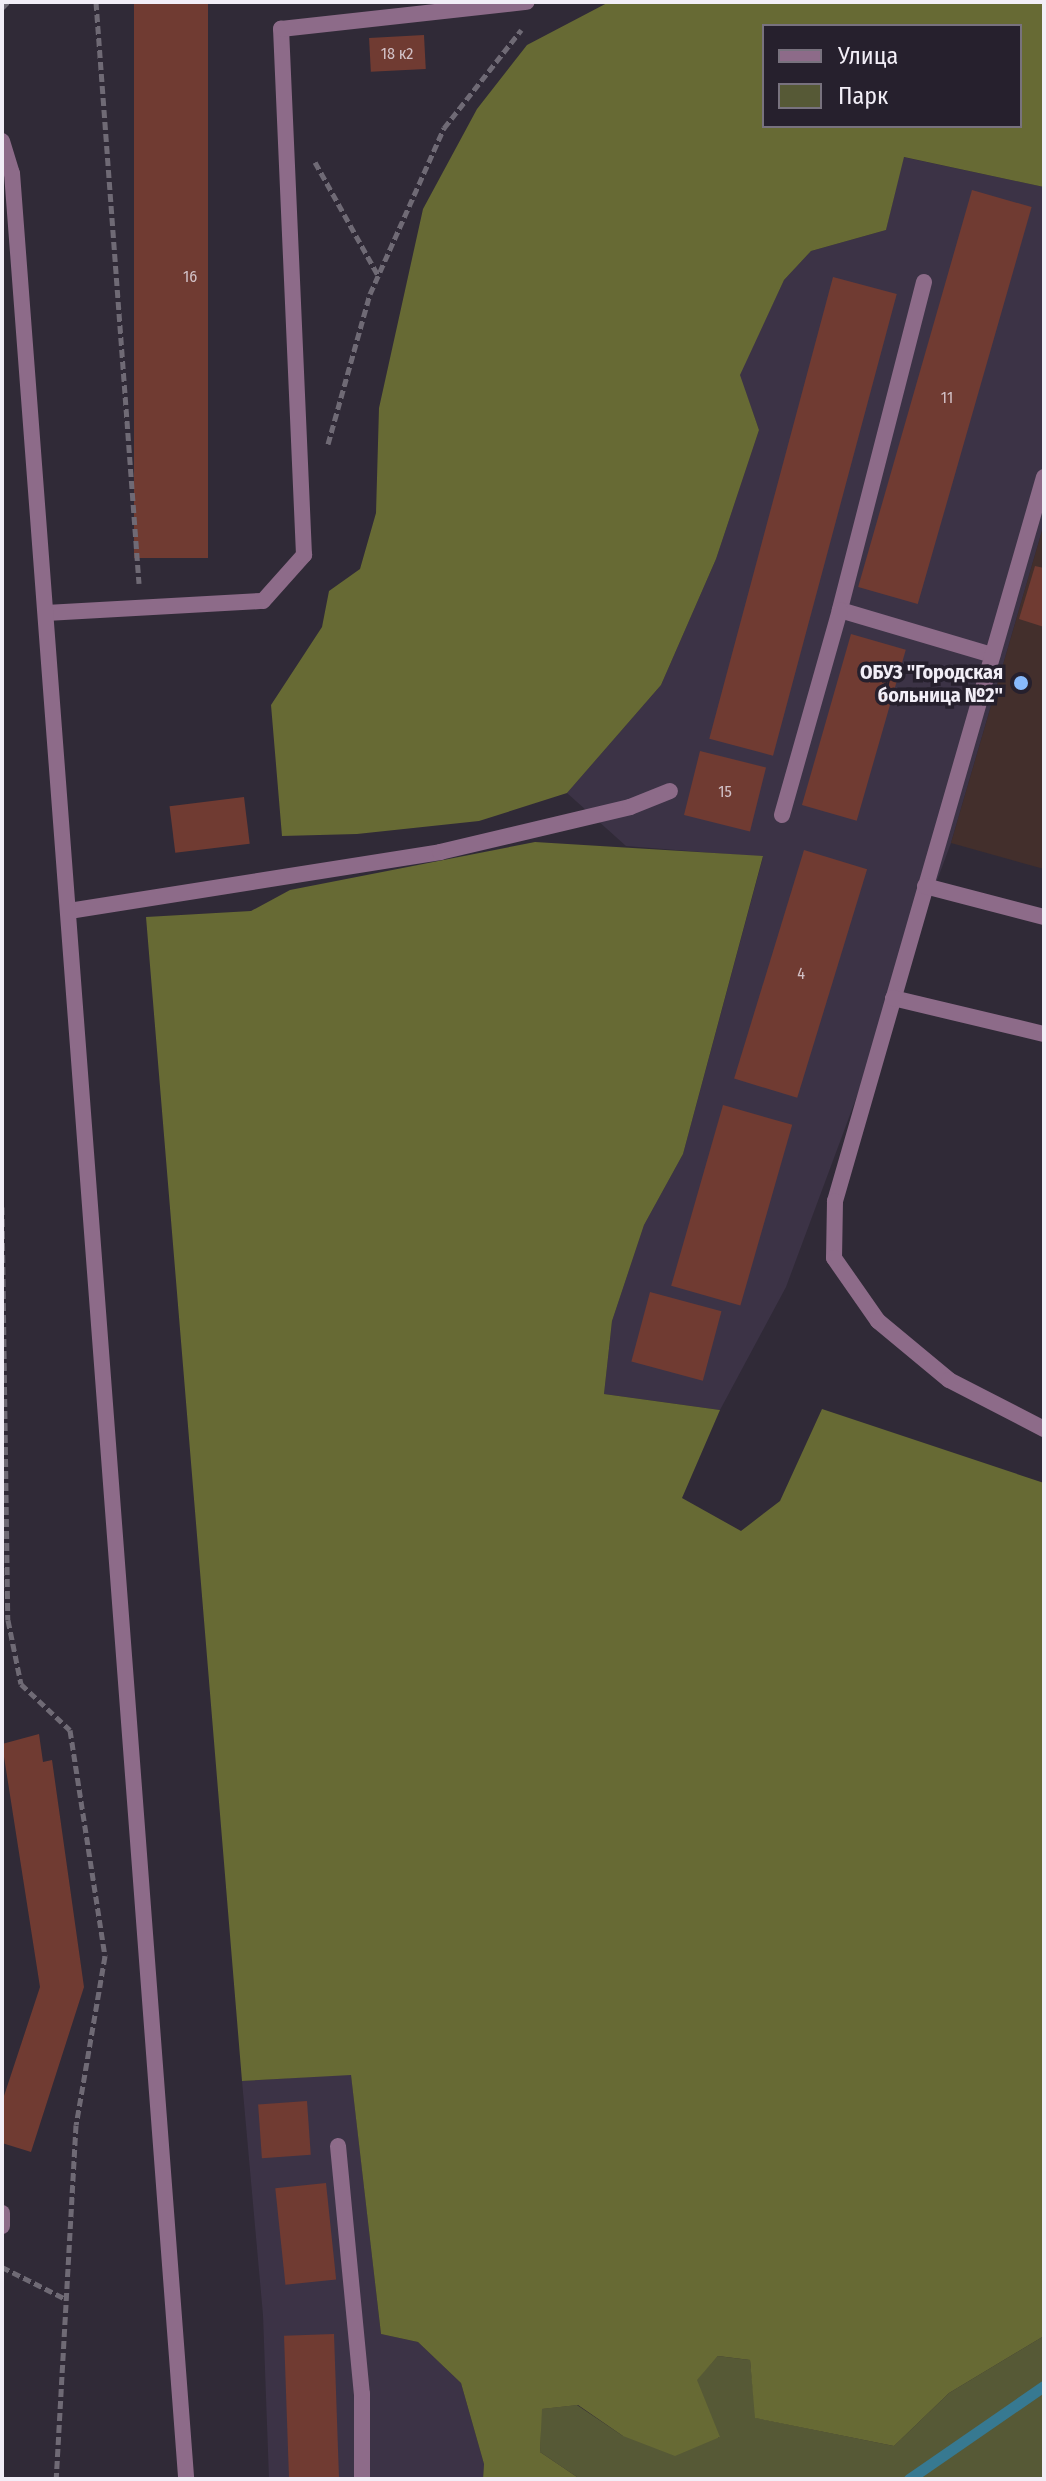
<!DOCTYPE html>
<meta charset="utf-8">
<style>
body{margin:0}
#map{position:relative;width:1046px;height:2481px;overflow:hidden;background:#302a37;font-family:"Fira Sans Condensed",sans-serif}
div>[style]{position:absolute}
.built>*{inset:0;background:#3c3346}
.medical>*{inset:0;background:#432f2c}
.green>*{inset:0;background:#565936}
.forest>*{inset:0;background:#676a34}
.stream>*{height:11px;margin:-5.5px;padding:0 5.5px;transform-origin:5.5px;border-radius:5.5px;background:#377991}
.building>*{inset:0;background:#703b32;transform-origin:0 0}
.path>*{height:5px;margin-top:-2.5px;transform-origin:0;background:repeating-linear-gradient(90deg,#6f6a75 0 8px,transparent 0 12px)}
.lane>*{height:16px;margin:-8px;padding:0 8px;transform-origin:8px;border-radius:8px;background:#8d6b89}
.street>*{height:16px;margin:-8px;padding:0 8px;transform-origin:8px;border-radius:8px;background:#8d6b89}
.dots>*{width:22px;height:22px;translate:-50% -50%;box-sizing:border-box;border:4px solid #26202d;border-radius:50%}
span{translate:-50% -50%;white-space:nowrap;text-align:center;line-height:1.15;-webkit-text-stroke:7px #26202d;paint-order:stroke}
.number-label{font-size:16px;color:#d2c1c6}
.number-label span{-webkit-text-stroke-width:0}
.poi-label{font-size:20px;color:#f2eef7;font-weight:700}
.right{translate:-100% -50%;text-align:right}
.frame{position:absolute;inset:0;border:4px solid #f2eef7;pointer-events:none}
.legend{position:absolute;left:762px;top:24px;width:260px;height:104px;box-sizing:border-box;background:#26202d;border:2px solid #78727e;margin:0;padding:10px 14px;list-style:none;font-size:24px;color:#f2eef7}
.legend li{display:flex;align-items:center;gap:16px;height:40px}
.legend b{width:40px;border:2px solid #78727e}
</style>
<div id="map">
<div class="built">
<i style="clip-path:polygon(903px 157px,1044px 187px,1044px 524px,951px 843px,786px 1287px,720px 1410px,604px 1394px,612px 1321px,644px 1225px,683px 1154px,763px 857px,626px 846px,567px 793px,661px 685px,716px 559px,759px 430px,739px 375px,784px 280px,811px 251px,886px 230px)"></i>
<i style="clip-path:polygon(351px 2074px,381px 2334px,418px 2342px,461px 2383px,484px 2464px,483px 2479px,269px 2479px,263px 2315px,242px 2081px)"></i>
</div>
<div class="medical">
<i style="clip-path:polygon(1044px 524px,1044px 869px,951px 843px)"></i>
</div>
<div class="green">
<i style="clip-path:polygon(1044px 2336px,1044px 2479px,580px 2479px,540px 2452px,541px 2409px,577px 2405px,623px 2436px,719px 2438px,696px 2380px,718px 2356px,750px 2360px,756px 2418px,894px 2446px,949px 2393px)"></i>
</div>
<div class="forest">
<i style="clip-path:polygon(evenodd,609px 2px,1044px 2px,1044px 187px,904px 157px,886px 230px,811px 251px,784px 280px,740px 375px,759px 430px,716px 559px,661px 685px,567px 793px,479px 821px,357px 834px,282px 836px,271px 705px,322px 627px,329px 591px,360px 569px,376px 513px,379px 408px,423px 209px,477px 109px,527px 45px,609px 2px,764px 26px,1020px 26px,1020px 126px,764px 126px,764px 26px)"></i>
<i style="clip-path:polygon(535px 842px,763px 856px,683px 1154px,644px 1225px,612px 1321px,604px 1394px,720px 1410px,682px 1498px,741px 1531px,780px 1501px,822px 1409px,1044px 1483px,1044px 2336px,949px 2393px,894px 2446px,755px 2418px,750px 2360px,718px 2356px,697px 2380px,720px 2437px,675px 2456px,623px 2436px,578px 2405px,542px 2409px,540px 2452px,580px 2479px,483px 2479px,484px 2464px,461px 2383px,418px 2342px,381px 2334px,351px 2075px,242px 2081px,146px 917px,251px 911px,290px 890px)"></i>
</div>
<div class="stream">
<i style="left:909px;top:2479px;width:164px;rotate:-34.6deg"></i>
</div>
<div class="building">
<i style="left:134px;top:2px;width:74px;height:556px"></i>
<i style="left:424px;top:35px;width:34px;height:55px;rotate:87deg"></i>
<i style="left:972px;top:190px;width:62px;height:413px;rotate:16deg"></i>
<i style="left:833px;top:277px;width:66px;height:478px;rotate:15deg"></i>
<i style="clip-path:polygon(1035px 566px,1044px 568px,1044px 627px,1019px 619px)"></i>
<i style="left:851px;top:634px;width:57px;height:178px;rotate:16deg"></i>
<i style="left:700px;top:751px;width:68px;height:66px;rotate:14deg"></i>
<i style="left:244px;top:797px;width:47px;height:75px;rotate:83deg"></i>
<i style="left:804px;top:850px;width:66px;height:239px;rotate:17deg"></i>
<i style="left:723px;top:1105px;width:72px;height:188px;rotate:16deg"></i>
<i style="left:650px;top:1292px;width:74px;height:72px;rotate:15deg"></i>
<i style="clip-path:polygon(39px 1734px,43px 1762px,52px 1760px,84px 1987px,31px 2152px,2px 2143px,2px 2102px,40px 1987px,2px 1744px)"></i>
<i style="left:307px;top:2101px;width:54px;height:49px;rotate:86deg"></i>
<i style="left:326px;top:2183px;width:97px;height:51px;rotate:84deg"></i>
<i style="left:334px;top:2334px;width:145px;height:50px;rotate:88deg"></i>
</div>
<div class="path">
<i style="left:96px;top:2px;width:583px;rotate:85.77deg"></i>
<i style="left:2px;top:8px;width:8px;rotate:-45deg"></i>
<i style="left:315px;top:162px;width:129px;rotate:60.9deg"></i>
<i style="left:328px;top:444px;width:156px;rotate:-74.4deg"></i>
<i style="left:370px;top:294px;width:182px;rotate:-66deg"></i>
<i style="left:444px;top:128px;width:125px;rotate:-51.8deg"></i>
<i style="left:2px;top:1207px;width:413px;rotate:89.2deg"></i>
<i style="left:8px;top:1620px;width:65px;rotate:78.5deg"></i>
<i style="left:21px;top:1684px;width:67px;rotate:43.2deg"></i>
<i style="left:70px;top:1730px;width:229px;rotate:81.2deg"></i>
<i style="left:105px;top:1956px;width:171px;rotate:99.7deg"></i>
<i style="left:76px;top:2125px;width:355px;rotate:93.2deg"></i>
<i style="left:2px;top:2267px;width:69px;rotate:26.6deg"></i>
</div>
<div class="lane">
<i style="left:924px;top:282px;width:339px;rotate:104.4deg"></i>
<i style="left:840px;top:610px;width:159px;rotate:16.5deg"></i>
<i style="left:1044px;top:477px;width:754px;rotate:106.1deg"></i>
<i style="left:835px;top:1201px;width:57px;rotate:91deg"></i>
<i style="left:834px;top:1258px;width:77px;rotate:55.1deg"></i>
<i style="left:878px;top:1321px;width:92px;rotate:39.7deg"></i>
<i style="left:949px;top:1380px;width:107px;rotate:27.3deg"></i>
<i style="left:46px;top:613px;width:217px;rotate:-3.2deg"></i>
<i style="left:263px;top:601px;width:62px;rotate:-48.3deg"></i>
<i style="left:304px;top:555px;width:527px;rotate:-92.5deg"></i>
<i style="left:281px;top:29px;width:247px;rotate:-6.3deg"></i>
<i style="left:782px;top:815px;width:213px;rotate:-74.2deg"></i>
<i style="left:925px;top:886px;width:123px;rotate:14.6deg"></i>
<i style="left:69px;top:911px;width:376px;rotate:-9deg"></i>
<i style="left:440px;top:852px;width:195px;rotate:-13.3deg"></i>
<i style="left:630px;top:807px;width:43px;rotate:-21.8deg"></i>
<i style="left:893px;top:998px;width:155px;rotate:13.4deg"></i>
<i style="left:338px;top:2146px;width:249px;rotate:84.5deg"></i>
<i style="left:362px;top:2394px;width:85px;rotate:90deg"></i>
<i style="left:2px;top:2213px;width:13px;rotate:90deg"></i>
</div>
<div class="street">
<i style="left:2px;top:141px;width:34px;rotate:73deg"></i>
<i style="left:12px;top:173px;width:2313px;rotate:85.68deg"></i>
</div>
<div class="dots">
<i style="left:1021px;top:683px;background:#88bafc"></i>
</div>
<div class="number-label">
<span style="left:397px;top:54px">18 к2</span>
<span style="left:190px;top:277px">16</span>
<span style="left:947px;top:398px">11</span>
<span style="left:725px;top:792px">15</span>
<span style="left:801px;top:974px">4</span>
</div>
<div class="poi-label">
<span class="right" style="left:1003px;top:684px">ОБУЗ "Городская<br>больница №2"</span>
</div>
<div class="frame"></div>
<ul class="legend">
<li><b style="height:10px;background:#8d6b89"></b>Улица</li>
<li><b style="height:22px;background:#565936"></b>Парк</li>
</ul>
</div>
